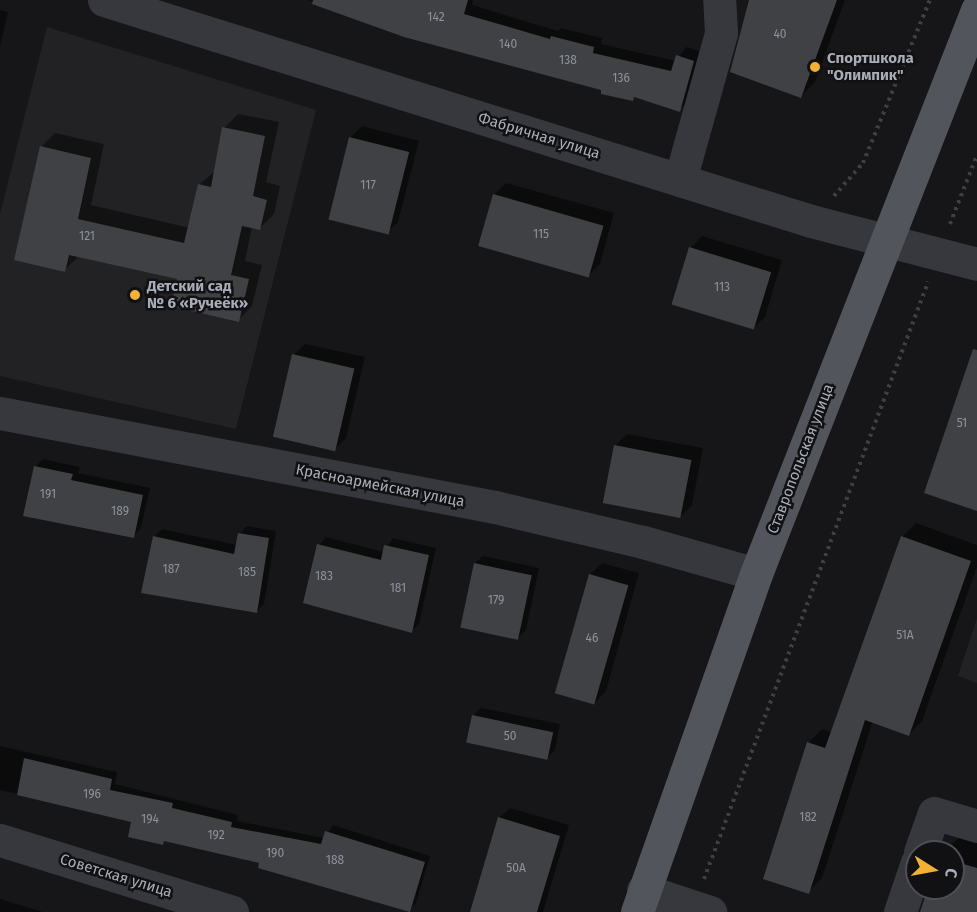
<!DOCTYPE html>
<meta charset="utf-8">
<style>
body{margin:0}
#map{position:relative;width:977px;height:912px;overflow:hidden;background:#161618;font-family:"Fira Sans",sans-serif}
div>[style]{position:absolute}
.built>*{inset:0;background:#222225}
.shadow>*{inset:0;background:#0007}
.building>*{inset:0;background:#404145;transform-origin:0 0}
.path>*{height:4px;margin-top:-2px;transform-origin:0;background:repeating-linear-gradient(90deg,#3d3f44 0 3px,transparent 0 7.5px)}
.minor>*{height:33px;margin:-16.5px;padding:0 16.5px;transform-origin:16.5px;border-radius:16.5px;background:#37383d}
.major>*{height:33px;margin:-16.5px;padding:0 16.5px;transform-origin:16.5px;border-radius:16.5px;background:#53555c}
.dots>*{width:16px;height:16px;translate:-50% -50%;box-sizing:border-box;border:3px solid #111113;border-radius:50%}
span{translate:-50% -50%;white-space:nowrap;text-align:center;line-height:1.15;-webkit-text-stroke:5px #111113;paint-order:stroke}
.number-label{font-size:12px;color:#8e929b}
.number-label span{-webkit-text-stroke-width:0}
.poi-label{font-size:15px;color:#a8adb8;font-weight:700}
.left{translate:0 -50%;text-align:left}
.street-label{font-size:15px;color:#a8adb8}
.north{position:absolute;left:905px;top:840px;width:60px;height:60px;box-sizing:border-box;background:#111113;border:2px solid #4d4f55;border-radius:50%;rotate:101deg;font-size:16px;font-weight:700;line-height:24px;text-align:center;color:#a8adb8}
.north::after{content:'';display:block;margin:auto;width:21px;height:27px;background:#f2b134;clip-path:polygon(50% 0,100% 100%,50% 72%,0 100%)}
</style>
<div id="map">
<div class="built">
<i style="clip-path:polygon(47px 27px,316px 110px,236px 429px,0 376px,0 214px)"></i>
<i style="clip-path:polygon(977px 618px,977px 683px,958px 676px)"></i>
</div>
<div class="shadow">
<i style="clip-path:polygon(308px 0,473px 0,472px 5px,558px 31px,561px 28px,602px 38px,601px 44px,676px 61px,686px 47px,702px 52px,688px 101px,679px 110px,405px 34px)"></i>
<i style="clip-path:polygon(751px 0,845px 0,815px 82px,801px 96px,731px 71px)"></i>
<i style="clip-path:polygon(0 10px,8px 12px,0 47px)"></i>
<i style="clip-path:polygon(238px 114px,279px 122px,266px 182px,280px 186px,274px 214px,260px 228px,252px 227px,245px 261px,262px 265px,252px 306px,238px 320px,179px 278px,79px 256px,64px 270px,41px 147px,55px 133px,104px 144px,91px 205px,190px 228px,199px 185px,215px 171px,224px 128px)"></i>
<i style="clip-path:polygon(362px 126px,419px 141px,398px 222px,386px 233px,351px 137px)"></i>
<i style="clip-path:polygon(506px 183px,614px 213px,600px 264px,588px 276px,494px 195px)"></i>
<i style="clip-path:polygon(702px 236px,782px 260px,765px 317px,753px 328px,691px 248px)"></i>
<i style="clip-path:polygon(305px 344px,365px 357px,346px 438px,334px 450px,294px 355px)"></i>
<i style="clip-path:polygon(627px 434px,703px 448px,692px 505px,680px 517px,605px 502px,616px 445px)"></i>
<i style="clip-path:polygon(43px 459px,80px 467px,78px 473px,150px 488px,141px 528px,133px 536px,36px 466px)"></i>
<i style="clip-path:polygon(916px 523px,977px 545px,977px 567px,922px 721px,909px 734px,873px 721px,822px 878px,808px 892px,808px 743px,822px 729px,833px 733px,902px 537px)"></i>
<i style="clip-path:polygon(247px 526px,276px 531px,264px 604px,257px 611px,154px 537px,162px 529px,237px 545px,239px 534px)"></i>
<i style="clip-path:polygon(326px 537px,384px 552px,393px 538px,436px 548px,419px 624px,411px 631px,319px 545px)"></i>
<i style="clip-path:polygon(483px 556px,539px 568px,526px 630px,518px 638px,475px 563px)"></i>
<i style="clip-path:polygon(602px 563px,639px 573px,606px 691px,594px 703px,558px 693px,591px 574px)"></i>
<i style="clip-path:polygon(481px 708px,560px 724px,555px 750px,547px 758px,474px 715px)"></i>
<i style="clip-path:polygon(0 746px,117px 772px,115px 784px,238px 815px,237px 821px,324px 838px,333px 825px,430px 856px,416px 903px,409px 910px,261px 862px,166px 840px,163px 843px,133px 821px,0 790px)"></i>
<i style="clip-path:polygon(510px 808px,569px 825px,543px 912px,472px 912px,499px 818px)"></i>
<i style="clip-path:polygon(959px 837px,977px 843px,977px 912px,922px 912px,929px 888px,953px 888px,953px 852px,945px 852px)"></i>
<i style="clip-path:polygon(0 899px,43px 912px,0 912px)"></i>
</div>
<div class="building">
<i style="clip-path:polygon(313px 0,468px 0,464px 14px,550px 39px,551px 36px,594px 47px,593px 53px,671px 71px,676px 55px,694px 61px,680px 112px,634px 97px,633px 101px,601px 94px,601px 90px,404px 37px,312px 4px)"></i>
<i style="clip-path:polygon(749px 0,837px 0,801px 98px,730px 72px)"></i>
<i style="clip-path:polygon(222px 127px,265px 136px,253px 196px,267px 200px,260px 230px,242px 226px,231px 275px,249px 279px,239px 322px,171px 306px,177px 279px,69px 255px,65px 272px,14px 260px,40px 146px,91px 158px,78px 219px,184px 243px,198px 184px,211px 187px)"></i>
<i style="left:349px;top:137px;width:62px;height:85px;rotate:14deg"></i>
<i style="left:493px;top:194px;width:115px;height:54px;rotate:16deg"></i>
<i style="left:689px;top:247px;width:86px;height:60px;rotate:17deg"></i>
<i style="clip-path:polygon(973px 349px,977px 350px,977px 511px,924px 493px)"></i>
<i style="left:292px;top:354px;width:64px;height:85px;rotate:13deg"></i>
<i style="left:614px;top:445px;width:79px;height:59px;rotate:11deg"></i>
<i style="clip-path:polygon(34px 466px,73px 474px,71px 480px,143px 495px,134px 538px,23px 516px)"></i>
<i style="clip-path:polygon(238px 533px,269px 538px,257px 613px,141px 593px,153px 536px,234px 554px)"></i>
<i style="clip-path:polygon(901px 536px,971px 561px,909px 736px,865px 720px,809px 894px,763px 879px,807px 742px,825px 748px)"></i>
<i style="clip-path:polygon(317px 544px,381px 560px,384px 545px,429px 555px,412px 633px,303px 603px)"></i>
<i style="left:474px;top:563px;width:59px;height:66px;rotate:12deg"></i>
<i style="left:589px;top:574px;width:41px;height:124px;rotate:16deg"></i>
<i style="left:472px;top:715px;width:83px;height:28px;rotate:12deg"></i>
<i style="clip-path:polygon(24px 758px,112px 779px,110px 790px,173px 803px,172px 808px,232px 822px,231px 827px,321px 844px,325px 831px,425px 862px,410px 912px,258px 868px,259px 863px,164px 841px,163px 845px,128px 837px,131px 822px,17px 795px)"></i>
<i style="clip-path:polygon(498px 817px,560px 836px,537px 912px,470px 912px)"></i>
<i style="clip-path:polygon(953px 861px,977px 868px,977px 912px,920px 912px,928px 888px,953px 888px)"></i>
</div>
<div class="path">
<i style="left:834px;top:196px;width:44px;rotate:-48.7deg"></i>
<i style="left:863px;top:163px;width:176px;rotate:-67.7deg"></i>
<i style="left:950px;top:224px;width:74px;rotate:-68.6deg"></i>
<i style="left:704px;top:879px;width:638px;rotate:-69.43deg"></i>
</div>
<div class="minor">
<i style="left:104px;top:0;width:741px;rotate:17.36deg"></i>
<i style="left:811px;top:221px;width:171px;rotate:14.5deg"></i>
<i style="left:680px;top:180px;width:153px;rotate:-74.4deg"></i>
<i style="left:721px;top:33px;width:33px;rotate:-93deg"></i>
<i style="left:0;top:413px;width:504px;rotate:10.75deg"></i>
<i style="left:495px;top:507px;width:152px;rotate:13.3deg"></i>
<i style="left:643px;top:542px;width:117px;rotate:15.8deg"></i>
<i style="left:0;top:840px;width:243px;rotate:17.2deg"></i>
<i style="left:920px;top:852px;width:41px;rotate:-70.3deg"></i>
<i style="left:934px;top:813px;width:45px;rotate:16.8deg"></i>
<i style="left:643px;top:890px;width:71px;rotate:18.2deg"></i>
<i style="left:900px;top:912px;width:53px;rotate:-71.2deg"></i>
</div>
<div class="major">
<i style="left:637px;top:912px;width:358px;rotate:-70.6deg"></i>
<i style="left:756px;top:574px;width:606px;rotate:-68.6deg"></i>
</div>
<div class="dots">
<i style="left:815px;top:67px;background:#f2b134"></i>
<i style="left:135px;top:295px;background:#f2b134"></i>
</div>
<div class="number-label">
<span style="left:436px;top:18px">142</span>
<span style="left:780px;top:35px">40</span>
<span style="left:508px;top:45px">140</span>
<span style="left:568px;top:61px">138</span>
<span style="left:621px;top:79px">136</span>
<span style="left:368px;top:186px">117</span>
<span style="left:541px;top:235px">115</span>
<span style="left:87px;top:237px">121</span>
<span style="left:722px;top:288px">113</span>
<span style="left:962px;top:424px">51</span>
<span style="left:48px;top:495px">191</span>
<span style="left:120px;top:512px">189</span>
<span style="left:171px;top:570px">187</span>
<span style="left:247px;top:573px">185</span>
<span style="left:324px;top:577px">183</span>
<span style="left:398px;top:589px">181</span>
<span style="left:496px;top:601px">179</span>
<span style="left:905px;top:636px">51А</span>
<span style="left:592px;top:639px">46</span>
<span style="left:510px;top:737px">50</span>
<span style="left:92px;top:795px">196</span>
<span style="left:808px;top:818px">182</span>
<span style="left:150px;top:820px">194</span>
<span style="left:216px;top:836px">192</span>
<span style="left:275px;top:854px">190</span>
<span style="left:335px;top:861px">188</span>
<span style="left:516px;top:869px">50А</span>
</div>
<div class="poi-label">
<span class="left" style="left:827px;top:67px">Спортшкола<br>"Олимпик"</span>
<span class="left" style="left:147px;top:295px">Детский сад<br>№ 6 «Ручеёк»</span>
</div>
<div class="street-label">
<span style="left:539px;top:136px;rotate:17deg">Фабричная улица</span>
<span style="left:801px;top:459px;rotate:-69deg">Ставропольская улица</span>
<span style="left:380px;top:486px;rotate:11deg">Красноармейская улица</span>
<span style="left:116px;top:876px;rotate:17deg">Советская улица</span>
</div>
<div class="north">С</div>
</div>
